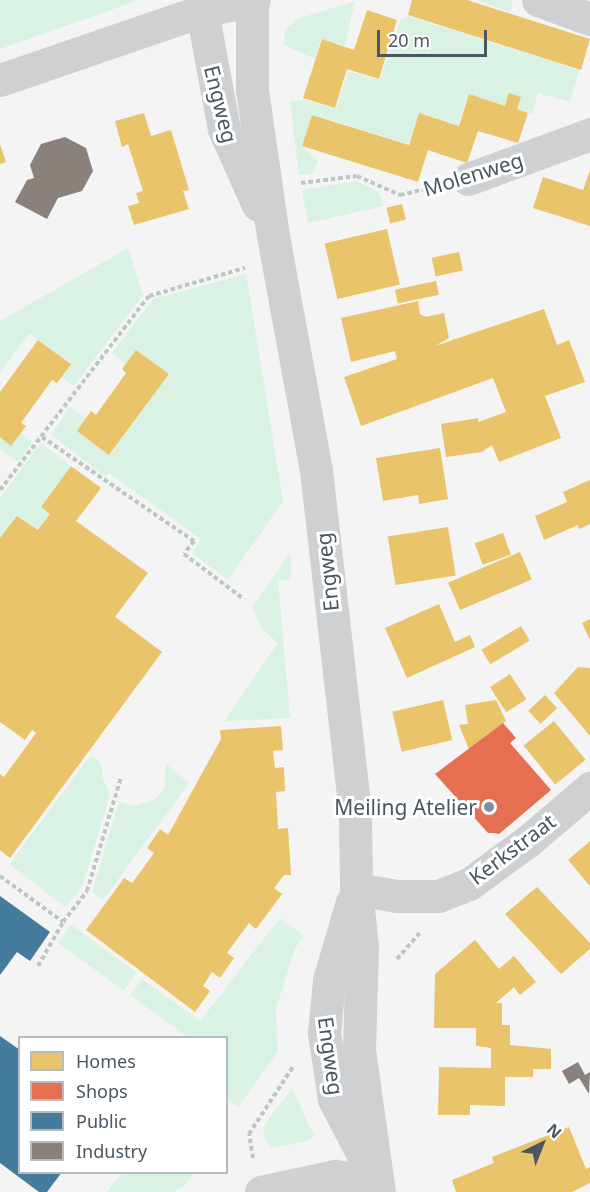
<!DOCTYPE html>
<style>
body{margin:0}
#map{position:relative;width:590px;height:1192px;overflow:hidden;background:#f4f4f4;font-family:"Noto Sans",sans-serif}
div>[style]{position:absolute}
.green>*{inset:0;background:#d9f2e3;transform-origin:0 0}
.homes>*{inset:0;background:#e9c46a;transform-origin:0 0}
.shops>*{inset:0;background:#e76f51}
.public>*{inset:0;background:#457b9d}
.industry>*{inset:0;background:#8a817c}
.path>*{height:4px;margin-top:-2px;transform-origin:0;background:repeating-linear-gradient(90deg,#bcc7c4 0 4.5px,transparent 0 7.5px)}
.minor>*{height:33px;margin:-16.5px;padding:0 16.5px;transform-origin:16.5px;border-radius:16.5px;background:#ced0d2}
.dots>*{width:16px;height:16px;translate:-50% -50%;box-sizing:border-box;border:3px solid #fff;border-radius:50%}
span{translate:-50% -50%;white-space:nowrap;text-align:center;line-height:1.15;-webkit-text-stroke:6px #fff;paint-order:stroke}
.street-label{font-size:21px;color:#4a5661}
.poi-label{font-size:21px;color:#4a5661}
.right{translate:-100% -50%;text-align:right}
.legend{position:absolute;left:18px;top:1036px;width:210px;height:138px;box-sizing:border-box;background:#fff;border:2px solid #b7bbc0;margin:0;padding:8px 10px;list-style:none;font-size:18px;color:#4a5661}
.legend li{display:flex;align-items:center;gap:12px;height:30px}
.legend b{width:30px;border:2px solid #b7bbc0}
.north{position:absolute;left:512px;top:1114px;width:60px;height:60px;-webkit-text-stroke:4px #fff;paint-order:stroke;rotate:43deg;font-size:16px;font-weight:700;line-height:24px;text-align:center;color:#4a5661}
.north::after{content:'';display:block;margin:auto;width:21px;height:27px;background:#4a5661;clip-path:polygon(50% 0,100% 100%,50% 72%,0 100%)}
.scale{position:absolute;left:377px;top:30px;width:110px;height:27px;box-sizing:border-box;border:3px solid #4a5661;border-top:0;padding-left:8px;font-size:18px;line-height:21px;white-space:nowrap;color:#4a5661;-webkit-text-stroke:4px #fff;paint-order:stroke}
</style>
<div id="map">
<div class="green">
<i style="clip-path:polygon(0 0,139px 0,0 49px)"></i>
<i style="clip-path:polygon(475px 0,512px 0,511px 12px)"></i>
<i style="clip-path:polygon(355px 1px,345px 46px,321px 39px,315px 59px,284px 45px,285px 30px,297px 19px)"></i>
<i style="clip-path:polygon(408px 16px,579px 70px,570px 102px,538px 93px,532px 114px,468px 94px,458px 125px,419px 113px,408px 144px,312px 114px,302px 146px,318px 161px,312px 174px,299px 175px,290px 101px,304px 100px,336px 109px,348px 71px,380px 80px,400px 21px)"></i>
<i style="clip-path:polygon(357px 181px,378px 192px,384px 206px,308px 223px,302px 190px)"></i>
<i style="clip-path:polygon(128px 248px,143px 295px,74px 386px,61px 377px,71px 363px,29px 333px,0 373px,0 321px)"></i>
<i style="clip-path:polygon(246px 274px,283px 501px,228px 580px,192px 553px,201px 539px,109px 473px,106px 477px,51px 435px,70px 407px,86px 418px,77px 431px,110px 455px,169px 374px,136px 350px,126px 364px,112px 353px,153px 299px)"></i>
<i style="clip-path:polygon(21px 433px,32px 442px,18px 462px,0 449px,0 437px,11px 445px)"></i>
<i style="clip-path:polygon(41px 443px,71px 466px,41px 507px,50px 514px,38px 530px,17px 516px,0 538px,0 498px)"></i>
<i style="clip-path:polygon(291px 552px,291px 579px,278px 580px,290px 718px,224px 721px,278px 643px,262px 629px,252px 607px)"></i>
<i style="clip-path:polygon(91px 755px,102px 765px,102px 776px,110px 795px,82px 888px,65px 907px,9px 864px)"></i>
<i style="clip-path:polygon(166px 764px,189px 783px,103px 900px,92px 892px,119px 802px,135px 806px,154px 800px,165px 787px)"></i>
<i style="clip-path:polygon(280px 918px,304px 936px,295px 948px,276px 1009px,278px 1052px,238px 1107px,227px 1098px,226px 1038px,188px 1037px,130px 995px,142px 979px,200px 1021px)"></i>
<i style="left:71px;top:925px;width:81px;height:22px;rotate:36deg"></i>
<i style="clip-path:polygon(292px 1088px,314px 1136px,308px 1141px,272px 1148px,263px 1137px,265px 1124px)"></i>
<i style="clip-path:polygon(123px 1172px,194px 1172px,194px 1173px,186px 1184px,173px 1192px,107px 1192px)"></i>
</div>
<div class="homes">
<i style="clip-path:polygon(412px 0,467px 0,590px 39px,581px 70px,408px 15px)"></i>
<i style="clip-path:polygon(367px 10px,397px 20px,379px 79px,347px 69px,335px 108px,303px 98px,322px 39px,354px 50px)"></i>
<i style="clip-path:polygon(509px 93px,521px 97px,517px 109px,528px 113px,518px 143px,478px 131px,467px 163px,428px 150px,418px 182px,302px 146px,312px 115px,409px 145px,419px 113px,459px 126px,469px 94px,505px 106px)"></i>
<i style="clip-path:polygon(144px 113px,151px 136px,171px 130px,189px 190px,183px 191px,189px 209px,134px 225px,128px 206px,139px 203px,136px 193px,143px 191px,128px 144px,122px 147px,115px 121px)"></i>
<i style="clip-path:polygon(0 144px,6px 162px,0 164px)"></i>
<i style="clip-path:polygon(590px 170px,590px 226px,533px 208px,543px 177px,583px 190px)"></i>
<i style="left:402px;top:204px;width:16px;height:16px;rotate:76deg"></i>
<i style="left:387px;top:229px;width:57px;height:64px;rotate:77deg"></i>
<i style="left:459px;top:252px;width:19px;height:28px;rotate:78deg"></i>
<i style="left:436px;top:281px;width:14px;height:42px;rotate:78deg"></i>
<i style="clip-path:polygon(418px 301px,420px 314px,426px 317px,444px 313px,449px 338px,435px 346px,544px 309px,557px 345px,569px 340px,585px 382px,545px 396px,561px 438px,499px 462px,492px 445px,482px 452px,446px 457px,441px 424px,478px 418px,478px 422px,506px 412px,493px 378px,361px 426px,344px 377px,397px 359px,395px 351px,351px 362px,341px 318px)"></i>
<i style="clip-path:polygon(38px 340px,71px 364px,57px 383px,52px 380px,21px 423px,26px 426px,11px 446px,0 437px,0 392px)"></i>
<i style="clip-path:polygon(136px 350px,169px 374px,109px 455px,77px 431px,91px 411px,96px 415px,126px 373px,122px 369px)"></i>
<i style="clip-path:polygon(440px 448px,448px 499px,419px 504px,418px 495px,383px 501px,376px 458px)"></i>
<i style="clip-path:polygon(71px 466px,101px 488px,76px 521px,148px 573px,115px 617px,162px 652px,10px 858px,0 850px,0 774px,4px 777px,36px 733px,32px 730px,25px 740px,0 722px,0 538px,17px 516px,38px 530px,50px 514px,41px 507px)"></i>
<i style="clip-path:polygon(590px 480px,590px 524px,579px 529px,578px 525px,544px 540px,535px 516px,567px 502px,563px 492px)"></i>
<i style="left:448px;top:527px;width:49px;height:61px;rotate:81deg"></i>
<i style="left:503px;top:533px;width:23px;height:30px;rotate:70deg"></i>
<i style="left:520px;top:552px;width:30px;height:78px;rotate:67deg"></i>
<i style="clip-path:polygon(439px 604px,455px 642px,470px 635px,475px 647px,407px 678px,385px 628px)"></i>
<i style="clip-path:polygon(590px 619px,590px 640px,582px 623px)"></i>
<i style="left:521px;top:626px;width:17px;height:46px;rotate:59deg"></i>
<i style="clip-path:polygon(578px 667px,590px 668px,590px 736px,554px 693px)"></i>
<i style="left:510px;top:674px;width:30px;height:24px;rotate:57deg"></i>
<i style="left:545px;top:695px;width:18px;height:23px;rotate:47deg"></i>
<i style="left:443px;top:700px;width:41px;height:52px;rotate:77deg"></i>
<i style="clip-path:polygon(496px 700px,506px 721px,469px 749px,459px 725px,468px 724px,465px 705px)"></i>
<i style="left:554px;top:721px;width:50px;height:39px;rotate:51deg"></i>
<i style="clip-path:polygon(281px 726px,283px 750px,273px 751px,275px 768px,284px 767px,285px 791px,276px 792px,278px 829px,288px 828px,291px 875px,284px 875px,274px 888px,282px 894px,256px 929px,249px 923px,227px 953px,234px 958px,220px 978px,212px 972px,203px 986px,210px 991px,195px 1012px,86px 930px,124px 878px,132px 883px,144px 867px,154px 853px,147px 848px,160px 829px,168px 835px,221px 739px,220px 730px)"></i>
<i style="clip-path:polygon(590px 841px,590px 886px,568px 860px)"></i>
<i style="clip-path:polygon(537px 887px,590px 943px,590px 949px,561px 974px,505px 914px)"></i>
<i style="clip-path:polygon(475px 940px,499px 969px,514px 956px,536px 982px,520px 995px,514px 987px,496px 1003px,502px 1003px,502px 1025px,510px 1025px,510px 1045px,551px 1049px,551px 1069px,533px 1069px,533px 1077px,505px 1077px,505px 1106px,470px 1105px,470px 1115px,438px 1115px,439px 1067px,491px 1068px,491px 1048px,476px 1046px,476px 1028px,434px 1028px,435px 974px)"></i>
<i style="clip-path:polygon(569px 1127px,586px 1169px,590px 1167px,590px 1183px,572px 1192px,456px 1192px,452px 1180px,494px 1163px,492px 1157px)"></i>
</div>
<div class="shops">
<i style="clip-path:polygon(503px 723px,516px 738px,510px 743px,551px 790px,499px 834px,494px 833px,488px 833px,435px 774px)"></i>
</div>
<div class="public">
<i style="clip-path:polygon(0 896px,50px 932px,30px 961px,17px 952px,0 975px)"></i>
<i style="clip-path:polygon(0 1036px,20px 1050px,20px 1172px,62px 1172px,47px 1192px,39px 1192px,0 1163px)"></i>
</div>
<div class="industry">
<i style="clip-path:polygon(65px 137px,86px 148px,93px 171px,82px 191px,58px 198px,47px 219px,15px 202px,27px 180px,34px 178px,30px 165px,41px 144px)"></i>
<i style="clip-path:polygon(578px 1062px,585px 1075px,590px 1072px,589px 1094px,579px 1078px,569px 1084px,562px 1071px)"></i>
</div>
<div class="path">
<i style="left:301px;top:183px;width:56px;rotate:-7.1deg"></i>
<i style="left:357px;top:176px;width:47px;rotate:23.8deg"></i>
<i style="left:400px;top:195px;width:36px;rotate:-13deg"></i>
<i style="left:42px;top:437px;width:184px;rotate:34.4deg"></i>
<i style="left:194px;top:541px;width:16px;rotate:128deg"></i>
<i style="left:184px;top:554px;width:75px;rotate:36.9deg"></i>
<i style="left:0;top:490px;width:245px;rotate:-52.5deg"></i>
<i style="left:149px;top:296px;width:100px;rotate:-16.3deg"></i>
<i style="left:0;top:876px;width:78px;rotate:36.1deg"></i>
<i style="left:63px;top:922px;width:39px;rotate:-52deg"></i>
<i style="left:87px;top:891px;width:119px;rotate:-73.4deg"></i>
<i style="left:397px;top:959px;width:37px;rotate:-49deg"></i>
<i style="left:38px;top:966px;width:51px;rotate:-60.4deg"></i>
<i style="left:253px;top:1158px;width:24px;rotate:-99deg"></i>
<i style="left:249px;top:1134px;width:82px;rotate:-56.9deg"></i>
</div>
<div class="minor">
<i style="left:200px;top:0;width:131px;rotate:79.5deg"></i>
<i style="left:224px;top:129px;width:83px;rotate:65.9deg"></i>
<i style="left:252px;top:0;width:90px;rotate:90deg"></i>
<i style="left:252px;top:90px;width:148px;rotate:81.8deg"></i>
<i style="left:273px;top:236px;width:238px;rotate:79.6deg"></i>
<i style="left:316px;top:470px;width:346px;rotate:83.5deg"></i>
<i style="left:355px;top:814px;width:75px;rotate:89.2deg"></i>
<i style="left:356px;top:889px;width:58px;rotate:84.1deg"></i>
<i style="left:362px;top:947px;width:103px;rotate:91.7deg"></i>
<i style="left:359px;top:1050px;width:143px;rotate:82deg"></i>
<i style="left:538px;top:0;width:55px;rotate:20.1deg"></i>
<i style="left:0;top:80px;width:213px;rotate:-18.9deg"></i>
<i style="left:202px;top:11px;width:53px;rotate:-11.9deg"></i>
<i style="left:468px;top:179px;width:130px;rotate:-20.2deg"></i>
<i style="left:356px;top:889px;width:42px;rotate:9.7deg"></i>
<i style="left:397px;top:896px;width:41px"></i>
<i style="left:438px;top:896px;width:33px;rotate:-21deg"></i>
<i style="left:469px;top:884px;width:73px;rotate:-36.1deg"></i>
<i style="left:528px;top:841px;width:82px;rotate:-40.5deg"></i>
<i style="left:352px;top:902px;width:81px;rotate:106.4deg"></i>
<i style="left:329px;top:980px;width:53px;rotate:95.4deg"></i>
<i style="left:324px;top:1033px;width:67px;rotate:81.4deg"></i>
<i style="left:334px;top:1099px;width:68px;rotate:62.7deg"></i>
<i style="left:261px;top:1192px;width:76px;rotate:-12.2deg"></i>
<i style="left:335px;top:1176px;width:42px;rotate:8.1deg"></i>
</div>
<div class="dots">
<i style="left:489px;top:807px;background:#868d94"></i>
</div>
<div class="street-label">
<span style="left:221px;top:104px;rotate:76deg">Engweg</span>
<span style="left:473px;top:174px;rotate:-17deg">Molenweg</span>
<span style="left:327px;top:572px;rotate:-96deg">Engweg</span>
<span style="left:512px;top:849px;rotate:-37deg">Kerkstraat</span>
<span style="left:331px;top:1056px;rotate:82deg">Engweg</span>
</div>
<div class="poi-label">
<span class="right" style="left:477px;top:807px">Meiling Atelier</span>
</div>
<ul class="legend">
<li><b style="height:16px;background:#e9c46a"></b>Homes</li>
<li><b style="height:16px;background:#e76f51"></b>Shops</li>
<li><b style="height:16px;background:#457b9d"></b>Public</li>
<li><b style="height:16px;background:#8a817c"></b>Industry</li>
</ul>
<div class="north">N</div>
<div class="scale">20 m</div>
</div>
